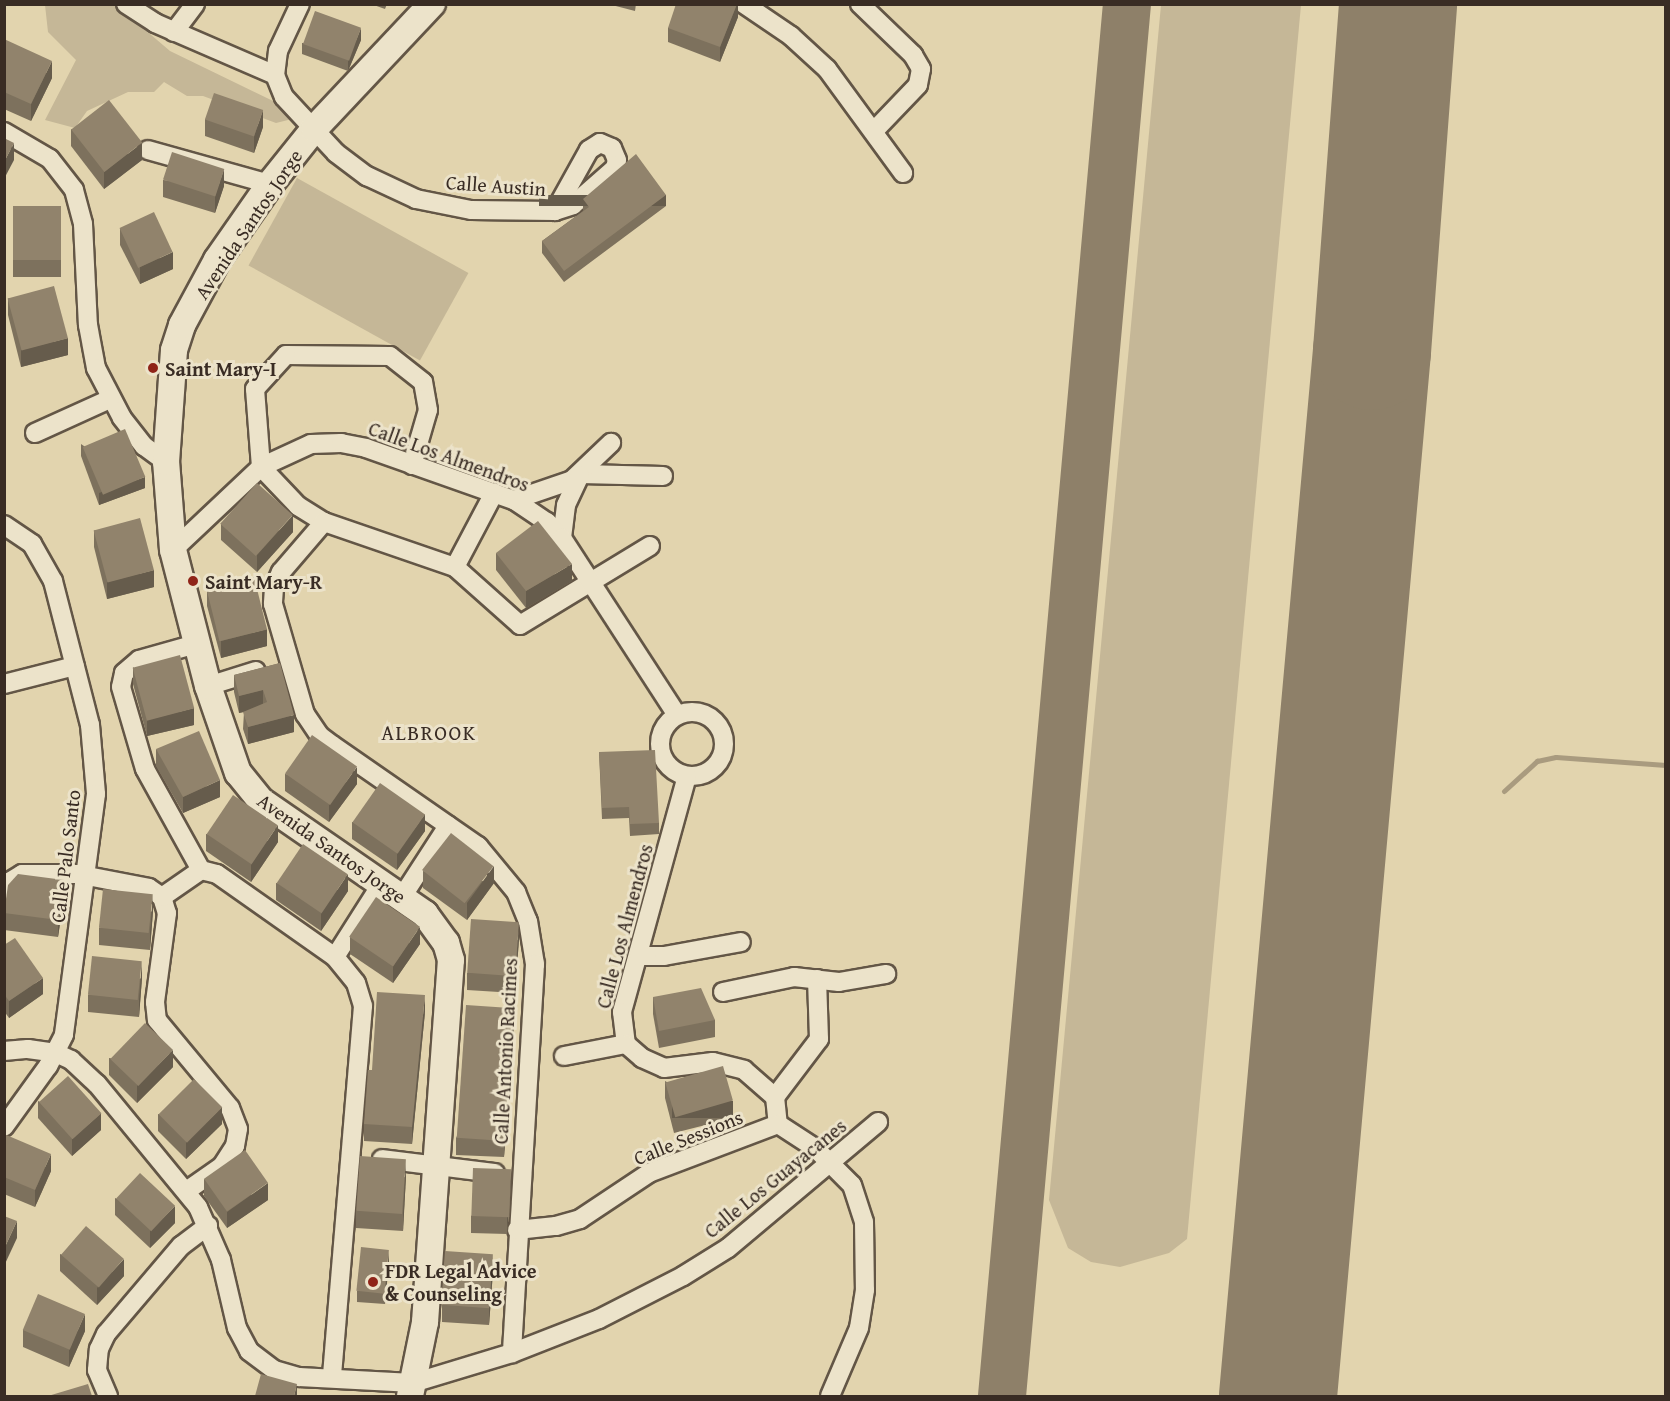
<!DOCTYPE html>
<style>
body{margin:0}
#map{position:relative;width:1670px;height:1401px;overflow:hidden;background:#e2d4ae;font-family:"Gentium Book Plus",serif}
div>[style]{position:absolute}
.green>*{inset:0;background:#c5b797;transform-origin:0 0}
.stream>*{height:5px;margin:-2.5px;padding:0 2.5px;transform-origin:2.5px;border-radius:2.5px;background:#a99b7f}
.taxiway>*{height:48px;margin:-24px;padding:0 24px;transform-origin:24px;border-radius:24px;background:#8e8069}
.runway>*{height:118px;margin:-59px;padding:0 59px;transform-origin:59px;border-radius:59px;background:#8e8069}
.roads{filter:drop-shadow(2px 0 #635646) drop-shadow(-2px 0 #635646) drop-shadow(0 2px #635646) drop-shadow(0 -2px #635646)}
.street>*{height:18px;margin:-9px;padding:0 9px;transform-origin:9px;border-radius:9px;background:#ece3ca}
.street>.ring{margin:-9px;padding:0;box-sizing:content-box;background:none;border:18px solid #ece3ca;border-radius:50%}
.secondary>*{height:26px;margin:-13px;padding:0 13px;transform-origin:13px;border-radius:13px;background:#ece3ca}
.wall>*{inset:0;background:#7d715d;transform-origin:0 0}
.shaded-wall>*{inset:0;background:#665c4c;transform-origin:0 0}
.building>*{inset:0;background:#91836c;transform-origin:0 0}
.dots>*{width:16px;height:16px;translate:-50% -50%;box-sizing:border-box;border:3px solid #ece3ca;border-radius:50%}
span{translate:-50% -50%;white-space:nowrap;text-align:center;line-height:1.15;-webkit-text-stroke:6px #ece3ca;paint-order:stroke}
.street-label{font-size:20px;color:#392c24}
.poi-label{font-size:20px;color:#392c24;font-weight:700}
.left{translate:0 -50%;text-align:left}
.neighbourhood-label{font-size:21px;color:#392c24;letter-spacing:1.5px}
.frame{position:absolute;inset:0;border:6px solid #392c24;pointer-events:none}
</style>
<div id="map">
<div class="green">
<i style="clip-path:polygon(45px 5px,116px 5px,170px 51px,304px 116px,276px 123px,203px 96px,187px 96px,164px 82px,154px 92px,128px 92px,87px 111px,75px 128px,45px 120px,76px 60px,48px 32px)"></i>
<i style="clip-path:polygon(1161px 5px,1301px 5px,1187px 1239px,1169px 1253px,1120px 1267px,1091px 1262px,1068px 1248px,1049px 1200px)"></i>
<i style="left:297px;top:178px;width:196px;height:100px;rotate:29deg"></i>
</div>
<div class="stream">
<i style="left:1504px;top:791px;width:45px;rotate:-42.3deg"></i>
<i style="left:1537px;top:761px;width:19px;rotate:-12deg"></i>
<i style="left:1556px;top:757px;width:110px;rotate:4.2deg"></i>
</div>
<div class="taxiway">
<i style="left:1002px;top:1396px;width:1398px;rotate:-84.87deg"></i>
</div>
<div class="runway">
<i style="left:1278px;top:1396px;width:1049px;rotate:-84.86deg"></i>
<i style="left:1372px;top:351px;width:348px;rotate:-85.7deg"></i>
</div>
<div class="roads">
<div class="street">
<i style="left:126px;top:4px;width:35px;rotate:33deg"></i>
<i style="left:155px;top:23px;width:131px;rotate:23.4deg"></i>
<i style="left:300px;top:4px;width:52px;rotate:115.1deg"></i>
<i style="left:278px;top:51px;width:24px;rotate:97deg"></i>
<i style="left:275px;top:75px;width:24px;rotate:68deg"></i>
<i style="left:284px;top:97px;width:76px;rotate:47.1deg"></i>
<i style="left:336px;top:153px;width:39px;rotate:37deg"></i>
<i style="left:367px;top:176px;width:54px;rotate:25.1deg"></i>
<i style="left:416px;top:199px;width:56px;rotate:11.3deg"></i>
<i style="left:471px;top:210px;width:84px;rotate:0.7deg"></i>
<i style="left:555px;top:211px;width:19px;rotate:-18deg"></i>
<i style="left:573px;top:205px;width:56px;rotate:-41.4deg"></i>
<i style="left:615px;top:168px;width:8px;rotate:-76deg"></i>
<i style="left:617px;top:160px;width:13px;rotate:-113deg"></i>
<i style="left:612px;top:148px;width:13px;rotate:-157deg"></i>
<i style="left:600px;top:143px;width:13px;rotate:148deg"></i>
<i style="left:589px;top:150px;width:70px;rotate:119.1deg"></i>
<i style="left:744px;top:4px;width:57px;rotate:34.2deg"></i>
<i style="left:791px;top:36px;width:49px;rotate:42.5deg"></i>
<i style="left:827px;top:69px;width:129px;rotate:53.8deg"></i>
<i style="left:860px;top:4px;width:74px;rotate:43.9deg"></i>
<i style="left:913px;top:55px;width:16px;rotate:60deg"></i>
<i style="left:921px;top:69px;width:16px;rotate:101deg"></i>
<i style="left:918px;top:85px;width:62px;rotate:133.7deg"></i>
<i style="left:174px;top:32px;width:35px;rotate:-53deg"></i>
<i style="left:4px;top:132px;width:53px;rotate:30.4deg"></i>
<i style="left:50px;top:159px;width:39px;rotate:52deg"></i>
<i style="left:74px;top:190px;width:35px;rotate:75deg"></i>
<i style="left:83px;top:224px;width:101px;rotate:87.2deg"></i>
<i style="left:88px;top:325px;width:44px;rotate:79.5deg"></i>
<i style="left:96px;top:368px;width:56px;rotate:62.5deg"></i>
<i style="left:122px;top:418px;width:36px;rotate:52deg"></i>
<i style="left:144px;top:446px;width:27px;rotate:36deg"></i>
<i style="left:148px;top:150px;width:127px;rotate:15.6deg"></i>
<i style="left:35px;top:433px;width:82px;rotate:-24.4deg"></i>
<i style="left:412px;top:465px;width:57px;rotate:-73.8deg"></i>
<i style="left:428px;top:410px;width:28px;rotate:-100deg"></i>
<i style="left:423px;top:382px;width:42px;rotate:-141.8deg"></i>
<i style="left:390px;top:356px;width:104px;rotate:-179.4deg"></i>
<i style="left:286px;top:355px;width:46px;rotate:132.4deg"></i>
<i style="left:255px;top:389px;width:78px;rotate:85.6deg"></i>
<i style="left:261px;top:467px;width:54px;rotate:46.5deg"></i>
<i style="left:298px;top:506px;width:31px;rotate:32deg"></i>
<i style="left:324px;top:522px;width:139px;rotate:19deg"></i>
<i style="left:455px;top:567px;width:87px;rotate:41.7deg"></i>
<i style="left:520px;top:625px;width:152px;rotate:-31.3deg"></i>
<i style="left:581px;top:474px;width:82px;rotate:1.4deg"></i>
<i style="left:514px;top:500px;width:61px;rotate:-19deg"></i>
<i style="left:572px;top:480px;width:54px;rotate:-43.5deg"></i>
<i style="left:324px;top:522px;width:66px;rotate:130.7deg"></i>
<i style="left:281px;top:572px;width:17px;rotate:114deg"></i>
<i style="left:274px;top:588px;width:16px;rotate:94deg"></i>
<i style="left:273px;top:604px;width:115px;rotate:73.8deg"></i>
<i style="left:305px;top:714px;width:27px;rotate:56deg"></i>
<i style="left:320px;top:736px;width:15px;rotate:37deg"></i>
<i style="left:332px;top:745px;width:178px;rotate:34.7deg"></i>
<i style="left:478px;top:846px;width:60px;rotate:50.4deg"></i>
<i style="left:516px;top:892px;width:31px;rotate:68deg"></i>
<i style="left:528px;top:921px;width:44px;rotate:80.8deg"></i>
<i style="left:535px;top:964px;width:390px;rotate:93.4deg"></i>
<i style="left:4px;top:525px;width:34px;rotate:34deg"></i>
<i style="left:32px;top:544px;width:43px;rotate:60.4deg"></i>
<i style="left:53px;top:581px;width:149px;rotate:75.6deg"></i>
<i style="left:90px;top:725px;width:69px;rotate:85deg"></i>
<i style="left:96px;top:794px;width:243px;rotate:97.6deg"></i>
<i style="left:64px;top:1035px;width:35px;rotate:117deg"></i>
<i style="left:48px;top:1066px;width:75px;rotate:125.8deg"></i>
<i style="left:562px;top:538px;width:33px;rotate:-83deg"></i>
<i style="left:566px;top:505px;width:33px;rotate:-65deg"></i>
<i style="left:173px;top:550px;width:121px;rotate:-43.3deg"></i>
<i style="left:261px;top:467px;width:55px;rotate:-24.7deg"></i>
<i style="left:311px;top:444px;width:30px;rotate:-2deg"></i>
<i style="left:341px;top:443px;width:25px;rotate:11deg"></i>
<i style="left:366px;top:448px;width:157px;rotate:19.4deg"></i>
<i style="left:514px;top:500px;width:40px;rotate:34deg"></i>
<i style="left:547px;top:522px;width:22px;rotate:47deg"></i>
<i style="left:562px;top:538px;width:211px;rotate:57deg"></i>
<i style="left:455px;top:567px;width:84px;rotate:-62.2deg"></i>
<i style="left:196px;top:644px;width:59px;rotate:164.3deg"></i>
<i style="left:139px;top:660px;width:20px;rotate:139deg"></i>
<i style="left:124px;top:673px;width:14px;rotate:102deg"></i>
<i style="left:121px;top:687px;width:85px;rotate:73.7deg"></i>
<i style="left:145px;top:769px;width:115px;rotate:61deg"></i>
<i style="left:201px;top:870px;width:16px;rotate:14deg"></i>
<i style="left:217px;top:874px;width:144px;rotate:35.1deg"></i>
<i style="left:335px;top:957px;width:33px;rotate:51deg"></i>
<i style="left:356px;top:983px;width:24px;rotate:73deg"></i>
<i style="left:363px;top:1006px;width:372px;rotate:94.8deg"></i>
<i style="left:4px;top:684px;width:73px;rotate:-14.2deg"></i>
<i style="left:208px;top:686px;width:50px;rotate:-17.4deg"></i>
<i class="ring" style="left:660px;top:712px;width:46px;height:46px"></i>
<i style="left:687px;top:776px;width:245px;rotate:105.4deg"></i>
<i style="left:622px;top:1012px;width:32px;rotate:83deg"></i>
<i style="left:626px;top:1044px;width:21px;rotate:41deg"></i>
<i style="left:642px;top:1058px;width:24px;rotate:24deg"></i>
<i style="left:664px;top:1068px;width:49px;rotate:-7deg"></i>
<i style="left:713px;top:1062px;width:32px;rotate:14deg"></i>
<i style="left:744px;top:1070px;width:41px;rotate:41.1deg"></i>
<i style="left:775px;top:1097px;width:27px;rotate:84deg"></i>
<i style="left:778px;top:1124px;width:44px;rotate:33deg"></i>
<i style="left:815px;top:1148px;width:52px;rotate:45deg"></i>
<i style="left:852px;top:1185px;width:39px;rotate:72deg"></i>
<i style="left:864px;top:1222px;width:68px;rotate:89.2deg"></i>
<i style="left:865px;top:1290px;width:38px;rotate:99deg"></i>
<i style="left:859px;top:1328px;width:74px;rotate:113.1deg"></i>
<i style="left:4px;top:891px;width:12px;rotate:-55deg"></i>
<i style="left:11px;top:881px;width:13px;rotate:-32deg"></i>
<i style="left:22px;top:874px;width:55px"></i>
<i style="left:77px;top:874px;width:73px;rotate:11deg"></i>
<i style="left:149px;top:888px;width:16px;rotate:35deg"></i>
<i style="left:162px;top:897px;width:17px;rotate:73deg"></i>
<i style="left:167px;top:913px;width:90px;rotate:97.7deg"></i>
<i style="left:155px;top:1002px;width:18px;rotate:84deg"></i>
<i style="left:157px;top:1020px;width:114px;rotate:50.3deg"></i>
<i style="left:230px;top:1108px;width:22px;rotate:69deg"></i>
<i style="left:238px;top:1129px;width:17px;rotate:100deg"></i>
<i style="left:235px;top:1146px;width:24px;rotate:123deg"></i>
<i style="left:222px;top:1166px;width:42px;rotate:144.8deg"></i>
<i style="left:162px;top:897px;width:47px;rotate:-34.7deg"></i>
<i style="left:402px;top:897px;width:85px;rotate:-57.1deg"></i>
<i style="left:639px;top:956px;width:25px"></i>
<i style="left:664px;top:956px;width:78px;rotate:-10.3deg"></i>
<i style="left:335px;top:957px;width:88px;rotate:-57.6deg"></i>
<i style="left:723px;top:992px;width:73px;rotate:-11.9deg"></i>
<i style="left:794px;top:977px;width:45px;rotate:6.3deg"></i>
<i style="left:839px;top:982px;width:48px;rotate:-9.7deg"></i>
<i style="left:4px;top:1051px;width:24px;rotate:-5deg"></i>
<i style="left:28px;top:1049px;width:28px;rotate:8deg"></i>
<i style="left:56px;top:1053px;width:17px;rotate:25deg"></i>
<i style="left:71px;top:1060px;width:35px;rotate:43deg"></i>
<i style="left:97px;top:1084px;width:159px;rotate:50.6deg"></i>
<i style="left:198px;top:1207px;width:58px;rotate:66.5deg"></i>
<i style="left:221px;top:1260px;width:70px;rotate:76.8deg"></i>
<i style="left:237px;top:1328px;width:26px;rotate:62deg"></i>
<i style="left:249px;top:1351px;width:31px;rotate:37deg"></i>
<i style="left:274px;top:1370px;width:26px;rotate:16deg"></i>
<i style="left:299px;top:1377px;width:114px;rotate:3deg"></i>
<i style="left:413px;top:1383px;width:103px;rotate:-16.9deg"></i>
<i style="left:512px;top:1353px;width:93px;rotate:-21.3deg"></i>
<i style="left:599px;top:1319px;width:94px;rotate:-27.1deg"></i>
<i style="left:683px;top:1276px;width:53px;rotate:-31.9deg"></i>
<i style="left:728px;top:1248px;width:196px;rotate:-40deg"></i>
<i style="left:564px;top:1056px;width:63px;rotate:-11deg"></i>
<i style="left:775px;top:1097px;width:73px;rotate:-52.8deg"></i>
<i style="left:819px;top:1039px;width:60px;rotate:-91.9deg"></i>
<i style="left:382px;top:1159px;width:114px;rotate:7.1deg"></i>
<i style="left:517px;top:1230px;width:39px;rotate:-6deg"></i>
<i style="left:556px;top:1226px;width:25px;rotate:-16deg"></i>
<i style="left:580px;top:1219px;width:83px;rotate:-33.7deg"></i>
<i style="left:649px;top:1173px;width:138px;rotate:-20.8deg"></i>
<i style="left:108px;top:1396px;width:28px;rotate:-113deg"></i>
<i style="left:97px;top:1370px;width:21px;rotate:-85deg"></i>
<i style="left:99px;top:1349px;width:17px;rotate:-65deg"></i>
<i style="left:106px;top:1334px;width:116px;rotate:-49.6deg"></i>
<i style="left:181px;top:1246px;width:34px;rotate:-37deg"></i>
</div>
<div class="secondary">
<i style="left:410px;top:1396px;width:76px;rotate:-78.5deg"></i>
<i style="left:425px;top:1322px;width:363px;rotate:-85.9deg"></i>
<i style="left:451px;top:960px;width:18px;rotate:-106deg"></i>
<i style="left:446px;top:943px;width:36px;rotate:-126deg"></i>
<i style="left:425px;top:914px;width:199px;rotate:-145.4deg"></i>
<i style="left:261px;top:801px;width:36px;rotate:-129deg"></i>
<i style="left:238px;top:773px;width:92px;rotate:-109deg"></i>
<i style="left:208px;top:686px;width:140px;rotate:-104.4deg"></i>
<i style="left:173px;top:550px;width:88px;rotate:-94.5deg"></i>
<i style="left:166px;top:462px;width:112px;rotate:-85.9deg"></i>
<i style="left:174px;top:350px;width:26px;rotate:-72deg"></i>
<i style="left:182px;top:325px;width:74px;rotate:-61.7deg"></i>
<i style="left:217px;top:260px;width:93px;rotate:-55.1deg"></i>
<i style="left:270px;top:184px;width:70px;rotate:-51.3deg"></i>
<i style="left:314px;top:129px;width:172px;rotate:-46.7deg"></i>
</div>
</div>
<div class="wall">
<i style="clip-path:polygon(371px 4px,387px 4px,385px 9px)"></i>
<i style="clip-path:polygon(608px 4px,636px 4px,635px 11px)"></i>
<i style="clip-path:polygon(738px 4px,738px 17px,720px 62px,668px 42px,668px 28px)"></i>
<i style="clip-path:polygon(4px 39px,52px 78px,31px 121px,4px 109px)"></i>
<i style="clip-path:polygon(361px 40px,348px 71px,302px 54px,302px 43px)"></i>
<i style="clip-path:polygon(205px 119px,263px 127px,254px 153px,205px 136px)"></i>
<i style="clip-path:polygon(71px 129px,142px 160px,104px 189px,71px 146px)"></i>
<i style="clip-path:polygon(163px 180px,224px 186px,215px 213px,163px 197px)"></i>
<i style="clip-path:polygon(583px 199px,666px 206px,564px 282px,542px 253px,542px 241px,583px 211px)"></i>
<i style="left:13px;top:206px;width:48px;height:71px"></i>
<i style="clip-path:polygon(120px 228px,173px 269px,140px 284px,120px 245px)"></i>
<i style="clip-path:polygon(8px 298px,68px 355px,21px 367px,8px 315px)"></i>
<i style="clip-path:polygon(81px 444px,145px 488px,99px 505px,81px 456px)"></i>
<i style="clip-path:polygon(221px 524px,293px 532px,257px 572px,221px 540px)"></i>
<i style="clip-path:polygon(94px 530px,154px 587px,107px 599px,94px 547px)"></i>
<i style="clip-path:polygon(496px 553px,572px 581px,526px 608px,496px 570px)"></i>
<i style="clip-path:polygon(207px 589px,267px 646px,221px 658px,207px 606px)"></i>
<i style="clip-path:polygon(280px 663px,294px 732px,248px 744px,243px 729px,244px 712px,239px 713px,234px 692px,234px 675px)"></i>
<i style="clip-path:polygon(133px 667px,194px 725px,147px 736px,133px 684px)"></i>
<i style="clip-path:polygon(156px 749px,220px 797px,183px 813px,156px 766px)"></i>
<i style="clip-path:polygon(599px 752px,659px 823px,659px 834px,630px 836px,629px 818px,602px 819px)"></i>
<i style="clip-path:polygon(285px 774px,357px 784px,329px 822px,285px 791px)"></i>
<i style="clip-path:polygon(352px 822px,425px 831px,397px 870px,352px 839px)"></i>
<i style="clip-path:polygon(206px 834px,278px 842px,251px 882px,206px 851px)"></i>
<i style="clip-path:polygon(423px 871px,494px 883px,467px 920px,423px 888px)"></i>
<i style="clip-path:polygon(276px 883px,348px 891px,321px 931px,276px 900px)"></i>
<i style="clip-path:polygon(64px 897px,58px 937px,4px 930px,4px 908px)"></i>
<i style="clip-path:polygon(153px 911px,150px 950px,99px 945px,99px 928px)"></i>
<i style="clip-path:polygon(350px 937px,420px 944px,393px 983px,350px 954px)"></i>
<i style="clip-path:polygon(519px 939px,515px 993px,467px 990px,467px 973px)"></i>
<i style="clip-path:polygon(4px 945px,43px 994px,9px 1018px,4px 1011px)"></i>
<i style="clip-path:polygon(142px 978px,139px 1017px,88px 1012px,88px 995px)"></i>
<i style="clip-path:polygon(653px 997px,715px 1020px,715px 1037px,659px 1048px,653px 1014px)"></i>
<i style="clip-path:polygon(425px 1012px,412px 1144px,364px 1141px,364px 1124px)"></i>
<i style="clip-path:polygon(514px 1025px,504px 1157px,456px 1155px,456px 1138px)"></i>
<i style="clip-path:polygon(109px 1058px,173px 1067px,137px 1103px,109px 1075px)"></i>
<i style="clip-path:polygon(665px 1081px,733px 1118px,674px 1133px,665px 1098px)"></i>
<i style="clip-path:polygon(38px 1101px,101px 1130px,72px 1156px,38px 1118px)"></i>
<i style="clip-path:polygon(158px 1114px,222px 1124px,186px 1159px,158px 1131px)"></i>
<i style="clip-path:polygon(4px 1134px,51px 1171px,35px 1207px,4px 1194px)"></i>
<i style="clip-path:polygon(406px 1176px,403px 1231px,356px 1228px,356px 1211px)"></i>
<i style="clip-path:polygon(204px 1179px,268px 1200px,227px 1228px,204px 1196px)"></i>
<i style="clip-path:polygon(511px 1186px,507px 1234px,471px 1233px,471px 1216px)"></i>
<i style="clip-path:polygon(115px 1198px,175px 1223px,150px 1248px,115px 1215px)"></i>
<i style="clip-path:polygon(60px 1254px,124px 1276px,97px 1305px,60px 1271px)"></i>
<i style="clip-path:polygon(389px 1261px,385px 1304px,357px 1302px,357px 1291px)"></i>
<i style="clip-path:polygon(493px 1271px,489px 1325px,442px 1322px,442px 1305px)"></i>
<i style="clip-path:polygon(23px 1330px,85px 1331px,69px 1367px,23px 1347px)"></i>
</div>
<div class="shaded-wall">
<i style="clip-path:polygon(737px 4px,738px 4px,738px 17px,720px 62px,720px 47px)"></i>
<i style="clip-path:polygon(361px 28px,361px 40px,348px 71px,348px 60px)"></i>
<i style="clip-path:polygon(52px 61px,52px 78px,31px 121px,31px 104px)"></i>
<i style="clip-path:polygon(263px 110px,263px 127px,254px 153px,254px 136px)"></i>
<i style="clip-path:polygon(14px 143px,14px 160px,4px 179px,4px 162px)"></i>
<i style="clip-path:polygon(142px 143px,142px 160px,104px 189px,104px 172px)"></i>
<i style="clip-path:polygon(224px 169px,224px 186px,215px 213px,215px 196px)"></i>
<i style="left:666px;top:195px;width:11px;height:127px;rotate:90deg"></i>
<i style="clip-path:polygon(173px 252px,173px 269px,140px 284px,140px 267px)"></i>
<i style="clip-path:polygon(68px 338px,68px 355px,21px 367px,21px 350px)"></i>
<i style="clip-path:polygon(145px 477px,145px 488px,99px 505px,99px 493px)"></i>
<i style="clip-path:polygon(293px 515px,293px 532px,257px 572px,257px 555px)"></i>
<i style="clip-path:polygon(572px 564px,572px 581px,526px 608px,526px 591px)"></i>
<i style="clip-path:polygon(154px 570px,154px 587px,107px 599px,107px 582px)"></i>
<i style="clip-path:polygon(267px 629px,267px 646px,221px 658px,221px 641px)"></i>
<i style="clip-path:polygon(263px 690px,263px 707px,239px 713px,239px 696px)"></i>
<i style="clip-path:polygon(194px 708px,194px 725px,147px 736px,147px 720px)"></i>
<i style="clip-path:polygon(294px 715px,294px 732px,248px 744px,248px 727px)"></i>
<i style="clip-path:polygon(357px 767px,357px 784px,329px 822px,329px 805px)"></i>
<i style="clip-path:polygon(220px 780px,220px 797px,183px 813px,183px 797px)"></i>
<i style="clip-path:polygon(425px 814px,425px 831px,397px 870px,397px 853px)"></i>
<i style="clip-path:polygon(278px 825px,278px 842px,251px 882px,251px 865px)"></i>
<i style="clip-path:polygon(494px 866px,494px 883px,467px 920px,467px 903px)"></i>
<i style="clip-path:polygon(348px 874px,348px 891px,321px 931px,321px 914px)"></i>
<i style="clip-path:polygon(64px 880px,64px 897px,58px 937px,58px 920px)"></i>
<i style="clip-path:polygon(153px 894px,153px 911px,150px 950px,150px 933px)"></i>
<i style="clip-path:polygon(519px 922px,519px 939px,515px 993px,515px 976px)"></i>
<i style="clip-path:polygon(420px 927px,420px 944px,393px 983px,393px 966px)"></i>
<i style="clip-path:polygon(142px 961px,142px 978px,139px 1017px,139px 1000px)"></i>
<i style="clip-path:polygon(43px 978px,43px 994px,9px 1018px,9px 1001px)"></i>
<i style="clip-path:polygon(425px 995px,425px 1012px,412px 1144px,412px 1127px)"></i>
<i style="clip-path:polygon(514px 1008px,514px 1025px,504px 1157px,504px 1141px)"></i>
<i style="clip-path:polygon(173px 1050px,173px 1067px,137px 1103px,137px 1086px)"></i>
<i style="left:733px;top:1101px;width:17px;height:61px;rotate:90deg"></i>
<i style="clip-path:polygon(222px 1107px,222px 1124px,186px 1159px,186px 1142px)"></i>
<i style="clip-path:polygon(101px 1113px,101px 1130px,72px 1156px,72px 1139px)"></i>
<i style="clip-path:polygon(51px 1154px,51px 1171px,35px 1207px,35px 1190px)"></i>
<i style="clip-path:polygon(406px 1159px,406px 1176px,403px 1231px,403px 1214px)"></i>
<i style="clip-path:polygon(511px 1169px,511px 1186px,507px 1234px,507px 1217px)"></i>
<i style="clip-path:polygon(268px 1183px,268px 1200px,227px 1228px,227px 1212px)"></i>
<i style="clip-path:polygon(175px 1206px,175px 1223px,150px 1248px,150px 1231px)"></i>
<i style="clip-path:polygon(17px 1221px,17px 1238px,4px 1266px,4px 1249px)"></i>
<i style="clip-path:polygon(389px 1250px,389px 1261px,385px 1304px,385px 1293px)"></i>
<i style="clip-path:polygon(493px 1254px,493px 1271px,489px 1325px,489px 1308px)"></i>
<i style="clip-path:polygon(124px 1259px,124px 1276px,97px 1305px,97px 1288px)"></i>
<i style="clip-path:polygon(85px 1314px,85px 1331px,69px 1367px,69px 1350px)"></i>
<i style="clip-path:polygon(297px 1384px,297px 1396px,294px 1396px)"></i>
</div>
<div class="building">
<i style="clip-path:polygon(676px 4px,737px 4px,720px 47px,668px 28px)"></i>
<i style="left:315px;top:11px;width:49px;height:35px;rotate:20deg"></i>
<i style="clip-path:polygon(4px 39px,52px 61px,31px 104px,4px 92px)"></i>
<i style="left:214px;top:93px;width:52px;height:28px;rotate:19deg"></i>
<i style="left:109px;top:100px;width:54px;height:48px;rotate:52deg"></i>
<i style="clip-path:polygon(4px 138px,14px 143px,4px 162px)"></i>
<i style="left:172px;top:152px;width:55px;height:29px;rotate:18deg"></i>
<i style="clip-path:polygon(636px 154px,666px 195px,564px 271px,542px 241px,589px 207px,583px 199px)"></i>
<i style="left:13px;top:206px;width:48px;height:54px"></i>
<i style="left:154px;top:212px;width:44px;height:38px;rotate:65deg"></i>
<i style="left:54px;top:286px;width:54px;height:48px;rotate:75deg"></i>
<i style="left:125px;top:429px;width:52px;height:46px;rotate:67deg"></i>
<i style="left:257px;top:483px;width:48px;height:55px;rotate:42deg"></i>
<i style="left:140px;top:518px;width:54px;height:48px;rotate:75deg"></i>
<i style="clip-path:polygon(538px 521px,572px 564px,526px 591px,496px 553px)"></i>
<i style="left:254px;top:577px;width:54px;height:49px;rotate:76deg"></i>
<i style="left:180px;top:655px;width:55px;height:49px;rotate:75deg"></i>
<i style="clip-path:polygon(280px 663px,294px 715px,248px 727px,243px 712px,267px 702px,263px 690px,239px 696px,234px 675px)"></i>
<i style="clip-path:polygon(199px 731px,220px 780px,183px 797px,156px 749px)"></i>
<i style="left:312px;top:735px;width:55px;height:47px;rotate:35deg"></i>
<i style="clip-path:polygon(655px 750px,659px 823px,630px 824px,629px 807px,602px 808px,599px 752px)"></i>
<i style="left:380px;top:783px;width:55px;height:48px;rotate:35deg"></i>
<i style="left:233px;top:795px;width:54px;height:47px;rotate:34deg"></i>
<i style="left:451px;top:833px;width:54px;height:47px;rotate:38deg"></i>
<i style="left:303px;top:844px;width:54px;height:47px;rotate:34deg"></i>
<i style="clip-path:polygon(18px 874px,64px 880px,58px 920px,4px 913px,8px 885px)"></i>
<i style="left:103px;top:889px;width:50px;height:39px;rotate:6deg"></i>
<i style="left:376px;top:897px;width:53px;height:48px;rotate:34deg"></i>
<i style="left:471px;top:919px;width:48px;height:54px;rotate:4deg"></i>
<i style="clip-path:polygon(15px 938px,43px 978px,9px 1001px,4px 994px,4px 945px)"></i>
<i style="left:92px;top:956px;width:50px;height:39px;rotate:6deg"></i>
<i style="clip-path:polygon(701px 988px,715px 1020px,659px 1031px,653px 997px)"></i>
<i style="clip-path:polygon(377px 992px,425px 995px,412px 1127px,364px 1124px,368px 1070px,372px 1070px)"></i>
<i style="left:466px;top:1005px;width:48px;height:133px;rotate:4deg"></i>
<i style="left:145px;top:1023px;width:39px;height:50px;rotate:44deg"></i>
<i style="left:723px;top:1066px;width:36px;height:60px;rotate:74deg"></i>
<i style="left:68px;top:1076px;width:50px;height:39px;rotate:48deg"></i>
<i style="left:194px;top:1079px;width:40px;height:50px;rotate:45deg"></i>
<i style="clip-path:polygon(4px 1134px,51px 1154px,35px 1190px,4px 1177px)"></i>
<i style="left:245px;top:1150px;width:40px;height:50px;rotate:55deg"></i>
<i style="left:360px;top:1156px;width:46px;height:55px;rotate:4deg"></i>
<i style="left:473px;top:1168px;width:38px;height:48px;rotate:2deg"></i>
<i style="left:140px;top:1173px;width:48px;height:35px;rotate:43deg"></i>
<i style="clip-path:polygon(4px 1216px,17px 1221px,4px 1249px)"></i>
<i style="left:86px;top:1226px;width:50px;height:38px;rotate:41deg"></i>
<i style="left:361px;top:1247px;width:28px;height:44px;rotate:6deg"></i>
<i style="left:445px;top:1251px;width:48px;height:54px;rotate:4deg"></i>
<i style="left:38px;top:1294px;width:51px;height:39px;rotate:23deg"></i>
<i style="clip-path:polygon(261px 1374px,297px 1384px,294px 1396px,255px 1396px)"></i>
<i style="clip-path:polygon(88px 1384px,92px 1396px,48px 1396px)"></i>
</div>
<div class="dots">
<i style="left:153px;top:368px;background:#8f2418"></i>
<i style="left:193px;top:581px;background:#8f2418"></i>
<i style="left:373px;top:1282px;background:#8f2418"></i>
</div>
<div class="street-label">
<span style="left:496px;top:185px;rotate:4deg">Calle Austin</span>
<span style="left:248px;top:224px;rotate:-56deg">Avenida Santos Jorge</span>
<span style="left:449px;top:456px;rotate:20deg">Calle Los Almendros</span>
<span style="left:332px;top:848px;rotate:35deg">Avenida Santos Jorge</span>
<span style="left:65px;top:856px;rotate:-83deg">Calle Palo Santo</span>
<span style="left:624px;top:926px;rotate:-75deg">Calle Los Almendros</span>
<span style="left:505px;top:1051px;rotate:-87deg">Calle Antonio Racimes</span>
<span style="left:688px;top:1137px;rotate:-22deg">Calle Sessions</span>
<span style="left:775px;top:1178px;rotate:-39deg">Calle Los Guayacanes</span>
</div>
<div class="poi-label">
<span class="left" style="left:165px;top:368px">Saint Mary-I</span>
<span class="left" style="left:205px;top:581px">Saint Mary-R</span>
<span class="left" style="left:385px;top:1282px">FDR Legal Advice<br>&amp; Counseling</span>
</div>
<div class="neighbourhood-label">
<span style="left:429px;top:733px">ALBROOK</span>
</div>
<div class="frame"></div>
</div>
